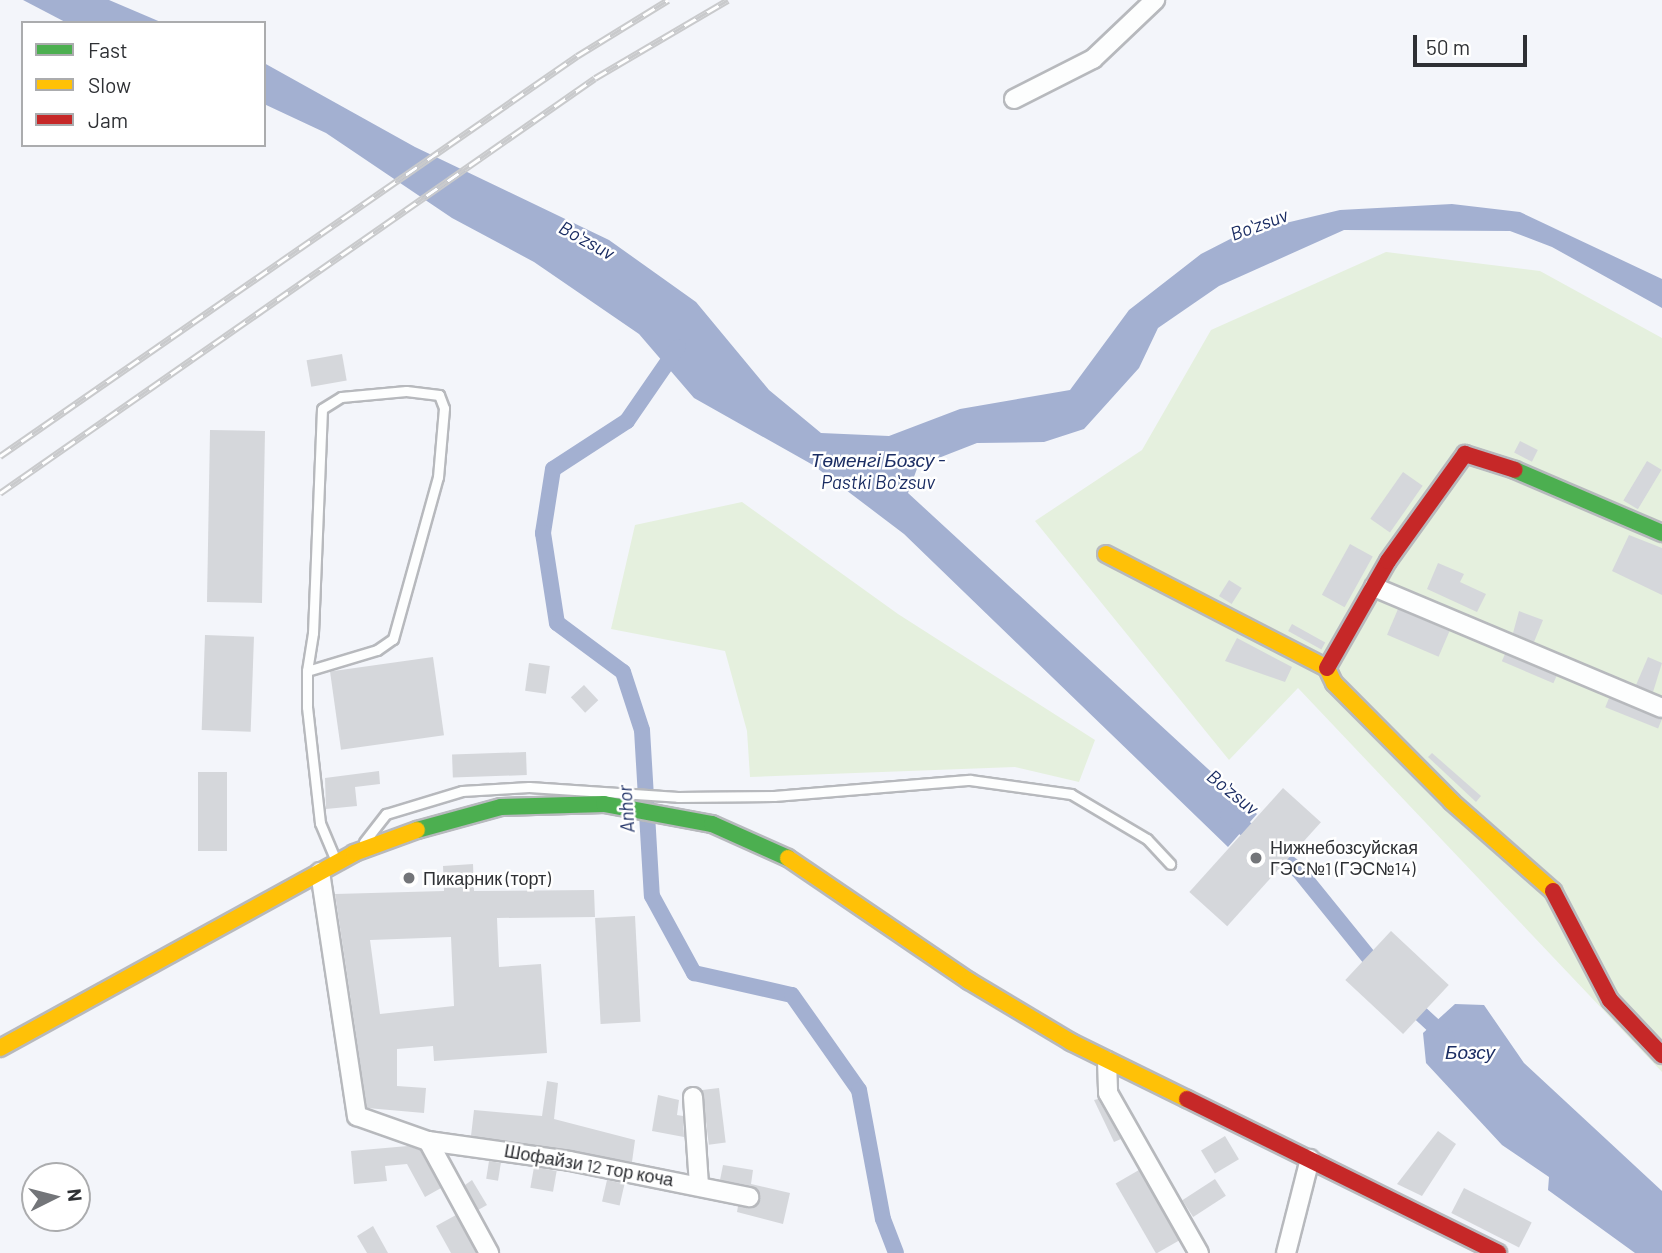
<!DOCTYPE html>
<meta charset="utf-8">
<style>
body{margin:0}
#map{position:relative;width:1662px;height:1253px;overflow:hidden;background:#f3f5fa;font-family:Barlow,sans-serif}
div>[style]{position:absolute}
.green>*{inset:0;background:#e5f0de}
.water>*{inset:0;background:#a3b0d1}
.canal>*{height:16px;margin:-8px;padding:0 8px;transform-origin:8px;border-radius:8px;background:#a3b0d1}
.building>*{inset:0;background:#d5d7db;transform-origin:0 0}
.roads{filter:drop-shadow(2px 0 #b7b9bd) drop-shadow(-2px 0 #b7b9bd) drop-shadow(0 2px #b7b9bd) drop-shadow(0 -2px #b7b9bd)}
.lane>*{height:9px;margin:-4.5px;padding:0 4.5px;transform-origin:4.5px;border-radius:4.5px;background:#fdfefe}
.street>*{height:18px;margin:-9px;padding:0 9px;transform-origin:9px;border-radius:9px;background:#fdfefe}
.fast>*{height:16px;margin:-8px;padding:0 8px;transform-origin:8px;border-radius:8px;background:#4caf50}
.slow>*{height:16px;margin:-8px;padding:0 8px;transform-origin:8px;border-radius:8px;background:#ffc107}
.jam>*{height:16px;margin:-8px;padding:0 8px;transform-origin:8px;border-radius:8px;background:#c62828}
.rail>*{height:7px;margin-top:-3.5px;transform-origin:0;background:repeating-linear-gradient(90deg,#fff 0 13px,#c9cacc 0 26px);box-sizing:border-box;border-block:2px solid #c9cacc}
.dots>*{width:19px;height:19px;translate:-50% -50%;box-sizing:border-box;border:4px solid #fff;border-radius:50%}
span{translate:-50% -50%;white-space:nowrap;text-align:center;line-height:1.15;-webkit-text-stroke:5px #fff;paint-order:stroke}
.poi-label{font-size:18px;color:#2e3034}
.left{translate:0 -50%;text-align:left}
.street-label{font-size:18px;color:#2e3034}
.water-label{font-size:19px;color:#1b2d63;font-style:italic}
.legend{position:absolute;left:21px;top:21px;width:245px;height:126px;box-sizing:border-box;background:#fff;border:2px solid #abacae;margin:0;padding:9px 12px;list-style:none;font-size:21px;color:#2e3034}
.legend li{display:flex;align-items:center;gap:14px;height:35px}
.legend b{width:35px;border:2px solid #abacae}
.north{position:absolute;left:21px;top:1162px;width:70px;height:70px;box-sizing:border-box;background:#fff;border:2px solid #abacae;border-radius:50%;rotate:84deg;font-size:19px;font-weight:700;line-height:28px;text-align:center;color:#2e3034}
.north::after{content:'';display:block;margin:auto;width:24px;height:32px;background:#737579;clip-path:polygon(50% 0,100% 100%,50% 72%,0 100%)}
.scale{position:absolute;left:1413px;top:35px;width:114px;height:32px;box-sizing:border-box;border:4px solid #2e3034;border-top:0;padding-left:9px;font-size:21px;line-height:24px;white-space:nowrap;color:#2e3034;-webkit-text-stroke:5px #fff;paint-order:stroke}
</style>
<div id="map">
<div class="green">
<i style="clip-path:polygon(1386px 252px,1540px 271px,1662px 338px,1662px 1072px,1298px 688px,1229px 760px,1035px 521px,1142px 450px,1211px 330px)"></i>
<i style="clip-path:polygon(742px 502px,898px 614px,1095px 740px,1079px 782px,1015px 767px,750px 777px,747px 731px,725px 651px,611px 629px,635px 525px)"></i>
</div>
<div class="water">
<i style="clip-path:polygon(23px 0,109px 0,163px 23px,67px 23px)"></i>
<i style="clip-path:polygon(264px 63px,415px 147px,609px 240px,696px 302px,769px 390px,821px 433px,889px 436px,960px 409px,1070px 390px,1129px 310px,1201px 254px,1240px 234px,1340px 210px,1452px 204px,1520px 212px,1662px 279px,1662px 308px,1552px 247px,1510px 231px,1344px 230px,1219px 286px,1158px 328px,1139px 368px,1084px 429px,1044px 442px,977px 443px,918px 466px,908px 493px,1257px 814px,1228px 847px,904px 534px,813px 465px,694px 398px,639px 334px,534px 262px,452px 218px,326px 133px,264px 104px)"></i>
<i style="clip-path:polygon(1455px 1004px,1484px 1005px,1524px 1063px,1662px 1191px,1662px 1253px,1635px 1253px,1548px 1190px,1549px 1177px,1502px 1145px,1426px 1063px,1423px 1033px)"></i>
</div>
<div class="canal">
<i style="left:678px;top:347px;width:90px;rotate:124.6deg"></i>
<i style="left:627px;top:421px;width:88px;rotate:147deg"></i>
<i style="left:553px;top:469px;width:65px;rotate:98.9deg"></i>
<i style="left:543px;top:533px;width:91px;rotate:81.2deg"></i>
<i style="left:557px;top:623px;width:82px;rotate:36.6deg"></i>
<i style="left:623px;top:672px;width:61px;rotate:71.9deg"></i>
<i style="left:642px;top:730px;width:166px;rotate:86.6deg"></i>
<i style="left:652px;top:896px;width:88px;rotate:61.4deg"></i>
<i style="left:694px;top:973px;width:100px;rotate:12.7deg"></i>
<i style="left:792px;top:995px;width:116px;rotate:54.8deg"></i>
<i style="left:859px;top:1090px;width:131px;rotate:79.5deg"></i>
<i style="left:883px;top:1219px;width:36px;rotate:69deg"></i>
<i style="left:1228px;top:815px;width:90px;rotate:38.3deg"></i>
<i style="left:1299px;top:871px;width:129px;rotate:51deg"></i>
<i style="left:1407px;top:1001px;width:54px;rotate:42.8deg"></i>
</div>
<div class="building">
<i style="left:342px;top:354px;width:27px;height:36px;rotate:80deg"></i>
<i style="left:210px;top:430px;width:55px;height:172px;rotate:1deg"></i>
<i style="left:1520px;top:441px;width:20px;height:13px;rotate:27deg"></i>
<i style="left:1647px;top:461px;width:17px;height:46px;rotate:31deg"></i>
<i style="left:1403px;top:472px;width:24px;height:57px;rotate:35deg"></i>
<i style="clip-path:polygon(1629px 535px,1662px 548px,1662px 595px,1612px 571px)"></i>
<i style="left:1350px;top:544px;width:26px;height:58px;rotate:29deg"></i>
<i style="clip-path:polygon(1438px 563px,1464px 574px,1460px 582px,1486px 594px,1477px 612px,1427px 589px)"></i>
<i style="left:1229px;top:580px;width:15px;height:19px;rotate:32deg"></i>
<i style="left:1398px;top:609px;width:56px;height:28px;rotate:23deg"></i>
<i style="clip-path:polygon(1519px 611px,1543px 620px,1534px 642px,1513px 633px)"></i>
<i style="left:1292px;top:624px;width:38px;height:8px;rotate:29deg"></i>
<i style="left:205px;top:635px;width:49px;height:95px;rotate:2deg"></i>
<i style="clip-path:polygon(1237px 638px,1292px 667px,1285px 682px,1225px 661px)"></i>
<i style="left:1505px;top:654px;width:56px;height:8px;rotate:23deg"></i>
<i style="left:433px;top:657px;width:79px;height:104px;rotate:82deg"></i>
<i style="clip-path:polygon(1648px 657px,1662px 663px,1653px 692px,1636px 685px)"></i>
<i style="left:529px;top:663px;width:21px;height:28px;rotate:8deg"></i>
<i style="left:584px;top:685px;width:21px;height:18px;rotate:47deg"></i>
<i style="left:1609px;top:698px;width:57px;height:10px;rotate:22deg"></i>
<i style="left:526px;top:752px;width:23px;height:74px;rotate:88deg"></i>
<i style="clip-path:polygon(1432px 753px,1481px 796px,1476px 802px,1428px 757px)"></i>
<i style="clip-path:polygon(379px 771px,380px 784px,355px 787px,357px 806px,326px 809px,325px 778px)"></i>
<i style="left:198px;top:772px;width:29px;height:79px"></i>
<i style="left:1283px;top:788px;width:51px;height:140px;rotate:42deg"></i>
<i style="clip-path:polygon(evenodd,473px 864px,474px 891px,594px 890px,595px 917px,497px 918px,499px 967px,541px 964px,547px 1053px,434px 1061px,433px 1046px,397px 1049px,397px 1086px,426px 1088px,424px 1113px,367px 1108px,335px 894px,444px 891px,443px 866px,473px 864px,451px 937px,454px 1006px,380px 1014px,370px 940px,451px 937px)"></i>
<i style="left:635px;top:916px;width:106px;height:40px;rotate:87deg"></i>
<i style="left:1391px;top:931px;width:79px;height:67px;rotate:43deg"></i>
<i style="clip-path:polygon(547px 1081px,558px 1083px,554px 1119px,635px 1140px,632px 1162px,471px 1136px,474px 1110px,542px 1116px)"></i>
<i style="left:719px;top:1088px;width:55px;height:17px;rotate:83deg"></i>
<i style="clip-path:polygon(658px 1095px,679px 1100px,677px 1115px,683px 1116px,684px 1137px,652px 1131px)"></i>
<i style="clip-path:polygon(1098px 1099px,1121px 1139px,1114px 1142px,1094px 1100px)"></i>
<i style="clip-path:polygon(1438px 1131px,1456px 1144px,1422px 1196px,1397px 1184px)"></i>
<i style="left:1225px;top:1136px;width:27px;height:28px;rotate:59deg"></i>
<i style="clip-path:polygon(408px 1146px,420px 1150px,441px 1188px,425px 1197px,407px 1164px,385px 1166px,387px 1181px,354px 1184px,351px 1151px)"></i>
<i style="left:489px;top:1161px;width:12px;height:18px;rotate:9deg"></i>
<i style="clip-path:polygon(723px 1165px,753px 1170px,751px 1184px,790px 1193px,783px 1224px,737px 1212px,738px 1206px,757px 1205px,760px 1194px,752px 1186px,720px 1180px)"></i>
<i style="left:534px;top:1167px;width:23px;height:21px;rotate:10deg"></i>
<i style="left:1139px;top:1170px;width:81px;height:27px;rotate:60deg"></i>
<i style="left:1215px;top:1179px;width:20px;height:39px;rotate:57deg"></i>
<i style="clip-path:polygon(472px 1180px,487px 1205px,478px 1210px,465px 1185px)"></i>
<i style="left:607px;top:1180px;width:18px;height:22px;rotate:13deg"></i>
<i style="left:1464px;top:1188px;width:76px;height:28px;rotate:27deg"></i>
<i style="clip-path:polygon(456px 1215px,476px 1253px,451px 1253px,436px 1226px)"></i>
<i style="clip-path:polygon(373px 1226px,388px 1253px,367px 1253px,357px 1236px)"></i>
</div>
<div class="roads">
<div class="lane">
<i style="left:307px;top:671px;width:73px;rotate:-16.7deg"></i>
<i style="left:377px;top:650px;width:19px;rotate:-35deg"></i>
<i style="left:393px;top:639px;width:168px;rotate:-74.5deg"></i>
<i style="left:438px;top:477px;width:69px;rotate:-85deg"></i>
<i style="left:444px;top:408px;width:14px;rotate:-111deg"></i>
<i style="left:439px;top:395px;width:33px;rotate:-173deg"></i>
<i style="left:406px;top:391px;width:65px;rotate:174.7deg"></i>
<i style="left:341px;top:397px;width:22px;rotate:148deg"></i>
<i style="left:322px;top:409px;width:224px;rotate:92.3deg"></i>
<i style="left:313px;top:633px;width:38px;rotate:99deg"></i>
<i style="left:307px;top:671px;width:36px;rotate:90deg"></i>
<i style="left:307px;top:707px;width:117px;rotate:83.6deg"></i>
<i style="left:320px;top:823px;width:41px;rotate:67.2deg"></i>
<i style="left:364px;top:842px;width:36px;rotate:-52deg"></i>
<i style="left:386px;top:814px;width:79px;rotate:-16.8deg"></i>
<i style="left:462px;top:791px;width:67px;rotate:-3.4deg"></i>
<i style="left:529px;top:787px;width:149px;rotate:3.8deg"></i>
<i style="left:678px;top:797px;width:96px;rotate:-0.6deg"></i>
<i style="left:774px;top:796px;width:197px;rotate:-4.7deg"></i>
<i style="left:970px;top:780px;width:102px;rotate:7.9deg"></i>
<i style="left:1071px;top:794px;width:88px;rotate:30.6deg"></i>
<i style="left:1147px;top:839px;width:34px;rotate:47deg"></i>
</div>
<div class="street">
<i style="left:1014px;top:99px;width:89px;rotate:-26.9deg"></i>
<i style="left:1093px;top:59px;width:86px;rotate:-43.6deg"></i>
<i style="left:1374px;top:587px;width:312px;rotate:22.8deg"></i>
<i style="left:320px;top:872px;width:247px;rotate:81.4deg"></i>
<i style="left:357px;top:1116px;width:75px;rotate:19.4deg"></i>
<i style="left:428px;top:1141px;width:128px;rotate:61.4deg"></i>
<i style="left:1107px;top:1061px;width:32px;rotate:88deg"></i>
<i style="left:1108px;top:1093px;width:184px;rotate:60.4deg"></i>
<i style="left:693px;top:1097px;width:87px;rotate:86.1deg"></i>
<i style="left:428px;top:1141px;width:143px;rotate:8deg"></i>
<i style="left:570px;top:1161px;width:183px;rotate:11.4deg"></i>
<i style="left:1286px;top:1253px;width:97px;rotate:-75.7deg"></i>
</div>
<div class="fast">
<i style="left:1515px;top:470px;width:160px;rotate:23.2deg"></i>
<i style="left:417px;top:830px;width:87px;rotate:-15.3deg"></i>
<i style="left:501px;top:807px;width:103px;rotate:-1.7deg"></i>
<i style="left:604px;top:804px;width:110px;rotate:10.5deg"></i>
<i style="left:712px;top:824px;width:83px;rotate:24.1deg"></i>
</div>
<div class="slow">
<i style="left:1106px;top:554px;width:249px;rotate:27.3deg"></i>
<i style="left:1327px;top:668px;width:17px;rotate:65deg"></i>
<i style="left:1334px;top:683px;width:168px;rotate:45.2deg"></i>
<i style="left:1452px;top:802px;width:135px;rotate:41.4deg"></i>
<i style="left:788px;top:858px;width:219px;rotate:34.2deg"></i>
<i style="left:969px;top:981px;width:119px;rotate:30.9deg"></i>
<i style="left:1071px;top:1042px;width:129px;rotate:26.2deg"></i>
<i style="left:0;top:1048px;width:404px;rotate:-28.8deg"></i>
<i style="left:354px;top:853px;width:67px;rotate:-20.1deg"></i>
</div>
<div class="jam">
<i style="left:1327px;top:668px;width:123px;rotate:-60.3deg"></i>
<i style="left:1388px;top:561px;width:132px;rotate:-54.3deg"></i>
<i style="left:1465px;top:454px;width:52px;rotate:17.7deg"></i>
<i style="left:1553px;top:891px;width:123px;rotate:62.4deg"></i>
<i style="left:1610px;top:1000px;width:76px;rotate:46.6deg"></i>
<i style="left:1187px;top:1099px;width:347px;rotate:26.3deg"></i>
</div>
</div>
<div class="rail">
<i style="left:0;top:456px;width:702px;rotate:-34.73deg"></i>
<i style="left:577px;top:56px;width:107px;rotate:-31.6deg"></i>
<i style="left:0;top:493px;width:725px;rotate:-34.89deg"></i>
<i style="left:595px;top:78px;width:154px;rotate:-30.4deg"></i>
</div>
<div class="dots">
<i style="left:1256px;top:858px;background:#737579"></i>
<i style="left:409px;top:878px;background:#737579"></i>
</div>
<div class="poi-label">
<span class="left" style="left:1270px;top:858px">Нижнебозсуйская<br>ГЭС№1 (ГЭС№14)</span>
<span class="left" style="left:423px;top:878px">Пикарник (торт)</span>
</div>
<div class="street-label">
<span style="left:589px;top:1165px;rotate:10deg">Шофайзи 12 тор коча</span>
</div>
<div class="water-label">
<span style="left:1259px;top:224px;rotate:-20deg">Boʻzsuv</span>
<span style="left:587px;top:240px;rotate:29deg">Boʻzsuv</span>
<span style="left:878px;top:471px">Төменгі Бозсу -<br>Pastki Boʻzsuv</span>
<span style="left:1233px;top:792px;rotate:39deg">Boʻzsuv</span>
<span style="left:626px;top:809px;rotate:-94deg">Anhor</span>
<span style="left:1470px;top:1052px">Бозсу</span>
</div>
<ul class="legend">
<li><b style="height:9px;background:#4caf50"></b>Fast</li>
<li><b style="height:9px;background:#ffc107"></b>Slow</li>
<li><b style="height:9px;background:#c62828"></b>Jam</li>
</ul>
<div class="north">N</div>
<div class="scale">50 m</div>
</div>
